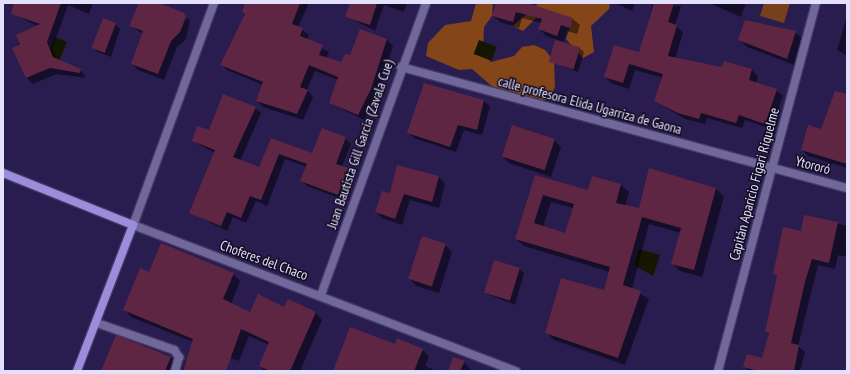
<!DOCTYPE html>
<meta charset="utf-8">
<style>
body{margin:0}
#map{position:relative;width:850px;height:374px;overflow:hidden;background:#291c4f;font-family:"PT Sans Narrow",sans-serif}
div>[style]{position:absolute}
.green>*{inset:0;background:#773f1b}
.forest>*{inset:0;background:#844519}
.water>*{inset:0;background:#151600;transform-origin:0 0}
.shadow>*{inset:0;background:#0007}
.building>*{inset:0;background:#5f2643;transform-origin:0 0}
.roads{filter:drop-shadow(1px 0 #433767) drop-shadow(-1px 0 #433767) drop-shadow(0 1px #433767) drop-shadow(0 -1px #433767)}
.service>*{height:8px;margin:-4px;padding:0 4px;transform-origin:4px;border-radius:4px;background:#706898}
.minor>*{height:8px;margin:-4px;padding:0 4px;transform-origin:4px;border-radius:4px;background:#706898}
.secondary>*{height:8px;margin:-4px;padding:0 4px;transform-origin:4px;border-radius:4px;background:#9a8dd9}
span{translate:-50% -50%;white-space:nowrap;text-align:center;line-height:1.15;-webkit-text-stroke:3px #110c22;paint-order:stroke}
.street-label{font-size:14px;color:#e3e0fb}
.frame{position:absolute;inset:0;border:4px solid #e3e0fb;pointer-events:none}
</style>
<div id="map">
<div class="green">
<i style="clip-path:polygon(764px 3px,790px 3px,784px 23px,760px 16px)"></i>
</div>
<div class="forest">
<i style="clip-path:polygon(476px 3px,493px 3px,492px 16px,484px 27px,483px 52px,491px 62px,514px 56px,522px 47px,534px 45px,545px 50px,554px 61px,555px 87px,549px 99px,536px 102px,502px 95px,472px 69px,459px 70px,426px 56px,428px 43px,445px 25px,471px 21px)"></i>
<i style="clip-path:polygon(539px 3px,610px 3px,609px 9px,591px 26px,594px 52px,583px 58px,566px 39px,570px 27px,545px 9px,523px 31px,513px 26px)"></i>
</div>
<div class="water">
<i style="left:55px;top:37px;width:13px;height:22px;rotate:23deg"></i>
<i style="left:479px;top:40px;width:19px;height:15px;rotate:21deg"></i>
<i style="clip-path:polygon(639px 249px,660px 255px,653px 276px,634px 265px)"></i>
</div>
<div class="shadow">
<i style="clip-path:polygon(15px 3px,93px 3px,89px 14px,68px 5px,52px 49px,57px 60px,81px 70px,86px 78px,56px 74px,33px 84px,27px 78px,13px 49px,37px 26px,12px 13px)"></i>
<i style="clip-path:polygon(140px 3px,157px 3px,190px 20px,186px 39px,177px 47px,164px 80px,138px 70px,132px 64px,143px 34px,131px 26px)"></i>
<i style="clip-path:polygon(246px 3px,309px 3px,298px 27px,309px 35px,307px 40px,329px 52px,326px 59px,342px 63px,351px 57px,361px 30px,387px 40px,393px 46px,377px 96px,364px 120px,330px 103px,338px 80px,315px 71px,307px 90px,313px 97px,303px 120px,263px 107px,257px 101px,263px 85px,227px 70px,221px 64px,245px 15px,243px 12px)"></i>
<i style="clip-path:polygon(351px 3px,407px 3px,404px 12px,384px 5px,375px 31px,346px 16px)"></i>
<i style="clip-path:polygon(497px 3px,535px 3px,534px 6px,573px 19px,580px 25px,577px 34px,567px 31px,564px 42px,546px 36px,540px 29px,541px 23px,522px 18px,519px 28px,500px 22px,493px 16px)"></i>
<i style="clip-path:polygon(615px 3px,635px 3px,632px 11px)"></i>
<i style="clip-path:polygon(653px 3px,681px 6px,675px 25px,683px 32px,675px 59px,723px 69px,725px 62px,752px 70px,758px 76px,756px 83px,776px 90px,783px 96px,771px 129px,745px 120px,742px 128px,707px 118px,705px 124px,685px 119px,655px 101px,663px 78px,635px 70px,629px 89px,611px 83px,605px 77px,640px 54px)"></i>
<i style="clip-path:polygon(709px 3px,746px 3px,741px 17px)"></i>
<i style="clip-path:polygon(847px 16px,847px 56px,837px 50px)"></i>
<i style="clip-path:polygon(115px 24px,120px 29px,111px 57px,98px 52px,93px 48px)"></i>
<i style="clip-path:polygon(795px 32px,802px 39px,794px 65px,747px 47px,740px 40px)"></i>
<i style="clip-path:polygon(579px 48px,584px 52px,578px 72px,550px 61px)"></i>
<i style="clip-path:polygon(847px 95px,847px 168px,808px 156px,802px 150px,822px 130px)"></i>
<i style="clip-path:polygon(484px 101px,490px 107px,482px 135px,464px 130px,456px 152px,414px 138px,409px 133px)"></i>
<i style="clip-path:polygon(255px 108px,261px 113px,240px 161px,260px 169px,272px 139px,313px 154px,345px 138px,351px 144px,342px 167px,353px 175px,344px 200px,307px 186px,302px 180px,307px 167px,285px 159px,267px 206px,256px 201px,246px 223px,233px 217px,227px 231px,190px 212px,215px 153px,193px 141px)"></i>
<i style="clip-path:polygon(554px 140px,561px 147px,551px 177px,509px 163px,502px 156px)"></i>
<i style="clip-path:polygon(398px 166px,439px 177px,445px 184px,439px 208px,410px 200px,402px 225px,382px 218px,376px 212px,390px 195px)"></i>
<i style="clip-path:polygon(evenodd,650px 169px,716px 189px,724px 197px,702px 277px,680px 271px,673px 264px,681px 233px,649px 224px,632px 289px,649px 299px,625px 365px,554px 340px,547px 333px,604px 291px,610px 272px,524px 246px,516px 239px,536px 177px,589px 191px,593px 177px,621px 185px,629px 192px,625px 206px,640px 210px,650px 169px,551px 202px,573px 208px,566px 234px,543px 227px,551px 202px)"></i>
<i style="clip-path:polygon(805px 216px,847px 226px,847px 257px,838px 255px,835px 269px,818px 265px,798px 346px,805px 352px,800px 371px,749px 371px,745px 367px,762px 360px,769px 335px,766px 332px,778px 278px,774px 274px,802px 232px)"></i>
<i style="clip-path:polygon(445px 245px,452px 252px,439px 293px,416px 286px,409px 278px)"></i>
<i style="clip-path:polygon(519px 269px,524px 273px,515px 305px,486px 293px)"></i>
<i style="clip-path:polygon(150px 274px,233px 274px,240px 281px,231px 304px,251px 313px,285px 308px,315px 312px,322px 320px,300px 371px,265px 371px,260px 366px,269px 345px,249px 336px,239px 361px,228px 357px,221px 371px,182px 371px,193px 342px,131px 317px,124px 309px)"></i>
<i style="clip-path:polygon(116px 337px,172px 358px,179px 365px,178px 371px,102px 371px)"></i>
<i style="clip-path:polygon(396px 345px,422px 350px,429px 356px,425px 366px,437px 371px,334px 371px)"></i>
<i style="clip-path:polygon(464px 362px,472px 371px,449px 371px)"></i>
</div>
<div class="building">
<i style="clip-path:polygon(14px 3px,61px 3px,47px 42px,53px 57px,81px 69px,80px 73px,50px 68px,26px 78px,12px 48px,20px 44px,16px 35px,40px 24px,11px 14px)"></i>
<i style="clip-path:polygon(139px 3px,159px 3px,184px 13px,186px 17px,180px 32px,171px 41px,158px 74px,131px 64px,143px 31px,129px 26px)"></i>
<i style="clip-path:polygon(245px 3px,300px 3px,292px 24px,303px 28px,300px 36px,323px 45px,319px 55px,341px 62px,345px 54px,350px 55px,360px 29px,387px 39px,371px 89px,358px 115px,329px 103px,338px 77px,309px 65px,300px 87px,308px 90px,297px 114px,256px 101px,263px 82px,220px 65px,245px 14px,242px 12px)"></i>
<i style="clip-path:polygon(350px 3px,377px 3px,370px 25px,345px 17px)"></i>
<i style="clip-path:polygon(496px 3px,528px 3px,573px 18px,570px 28px,561px 25px,557px 36px,538px 29px,542px 19px,516px 12px,513px 22px,492px 16px)"></i>
<i style="clip-path:polygon(654px 3px,674px 3px,668px 22px,677px 25px,668px 56px,722px 67px,724px 61px,752px 69px,749px 80px,777px 89px,765px 124px,739px 115px,736px 123px,701px 113px,699px 119px,678px 113px,654px 101px,663px 74px,629px 64px,623px 83px,604px 77px,614px 45px,639px 52px)"></i>
<i style="left:103px;top:18px;width:14px;height:32px;rotate:21deg"></i>
<i style="clip-path:polygon(745px 20px,796px 31px,787px 59px,738px 40px)"></i>
<i style="left:555px;top:40px;width:26px;height:23px;rotate:16deg"></i>
<i style="clip-path:polygon(424px 83px,484px 100px,477px 130px,458px 125px,450px 147px,407px 133px)"></i>
<i style="clip-path:polygon(835px 91px,847px 94px,847px 164px,801px 150px,808px 125px,821px 129px)"></i>
<i style="clip-path:polygon(223px 94px,256px 107px,233px 157px,259px 167px,271px 138px,312px 153px,322px 128px,346px 137px,336px 164px,348px 168px,338px 195px,300px 181px,307px 164px,279px 154px,261px 200px,250px 196px,241px 218px,227px 212px,221px 226px,189px 213px,215px 150px,192px 141px,197px 126px,209px 130px)"></i>
<i style="left:512px;top:125px;width:45px;height:33px;rotate:18deg"></i>
<i style="clip-path:polygon(397px 165px,439px 176px,432px 202px,404px 194px,395px 219px,375px 212px,382px 191px,390px 193px)"></i>
<i style="clip-path:polygon(evenodd,649px 168px,716px 188px,694px 270px,671px 264px,681px 228px,642px 217px,623px 285px,641px 291px,618px 358px,545px 333px,561px 278px,604px 290px,610px 267px,515px 239px,535px 175px,588px 190px,592px 176px,621px 184px,616px 203px,639px 208px,649px 168px,543px 195px,574px 204px,565px 233px,534px 223px,543px 195px)"></i>
<i style="clip-path:polygon(804px 215px,838px 222px,829px 263px,812px 259px,805px 282px,791px 343px,799px 345px,794px 371px,758px 371px,743px 367px,747px 354px,762px 358px,769px 333px,765px 332px,777px 276px,773px 274px,783px 227px,801px 231px)"></i>
<i style="left:422px;top:236px;width:25px;height:45px;rotate:18deg"></i>
<i style="clip-path:polygon(161px 243px,234px 273px,223px 299px,250px 312px,258px 294px,284px 307px,288px 299px,316px 312px,290px 371px,270px 371px,259px 366px,269px 342px,241px 329px,226px 371px,183px 371px,193px 339px,123px 310px,140px 268px,149px 272px)"></i>
<i style="left:494px;top:260px;width:27px;height:34px;rotate:17deg"></i>
<i style="clip-path:polygon(350px 327px,395px 344px,397px 338px,423px 349px,414px 371px,333px 371px)"></i>
<i style="clip-path:polygon(116px 335px,171px 357px,165px 371px,101px 371px)"></i>
<i style="clip-path:polygon(453px 357px,465px 361px,460px 371px,448px 371px)"></i>
</div>
<div class="roads">
<div class="service">
<i style="left:97px;top:323px;width:82px;rotate:19.3deg"></i>
<i style="left:174px;top:350px;width:9px;rotate:54deg"></i>
<i style="left:179px;top:357px;width:15px;rotate:106deg"></i>
</div>
<div class="minor">
<i style="left:214px;top:3px;width:236px;rotate:110deg"></i>
<i style="left:133px;top:225px;width:410px;rotate:20.9deg"></i>
<i style="left:401px;top:67px;width:462px;rotate:15.2deg"></i>
<i style="left:321px;top:295px;width:310px;rotate:-70.2deg"></i>
<i style="left:718px;top:371px;width:381px;rotate:-75.1deg"></i>
</div>
<div class="secondary">
<i style="left:3px;top:173px;width:140px;rotate:21.8deg"></i>
<i style="left:133px;top:225px;width:156px;rotate:111deg"></i>
</div>
</div>
<div class="street-label">
<span style="left:590px;top:105px;rotate:15deg">calle profesora Elida Ugarriza de Gaona</span>
<span style="left:360px;top:144px;rotate:-71deg">Juan Bautista Gill Garcia (Zavala Cue)</span>
<span style="left:813px;top:165px;rotate:15deg">Ytororó</span>
<span style="left:754px;top:184px;rotate:-75deg">Capitán Aparicio Figari Riquelme</span>
<span style="left:264px;top:260px;rotate:20deg">Choferes del Chaco</span>
</div>
<div class="frame"></div>
</div>
